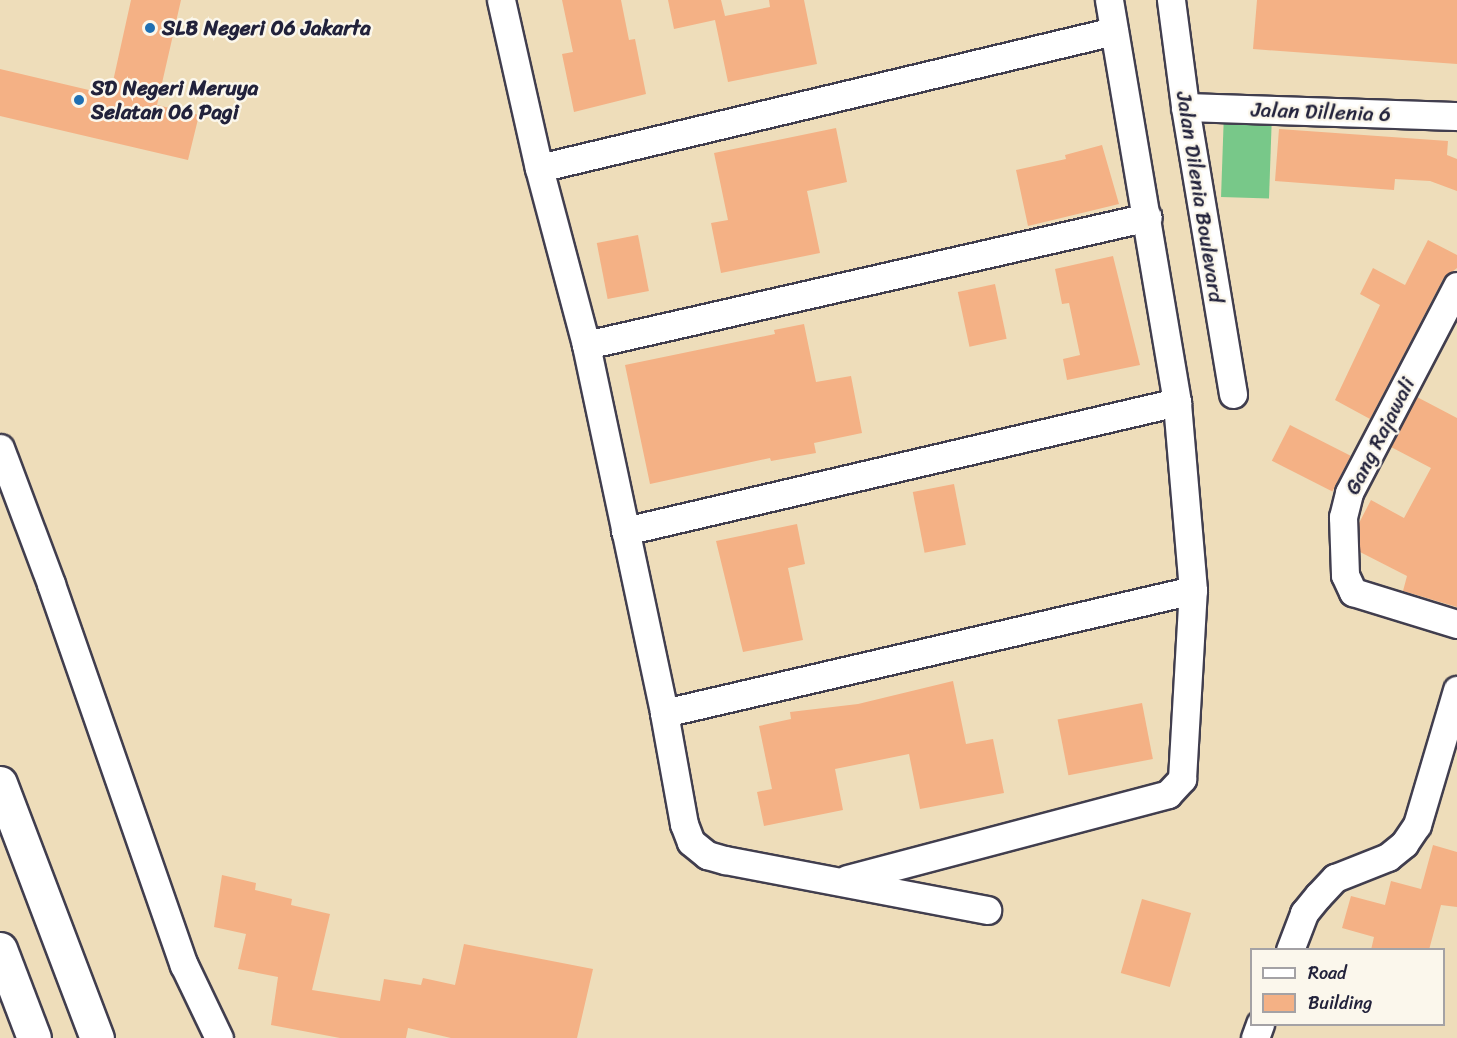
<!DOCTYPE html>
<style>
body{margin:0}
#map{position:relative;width:1457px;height:1038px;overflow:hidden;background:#eeddba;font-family:Sriracha,sans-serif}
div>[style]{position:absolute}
.green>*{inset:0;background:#78c889;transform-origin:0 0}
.building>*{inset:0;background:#f4b185;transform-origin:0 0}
.roads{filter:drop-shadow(2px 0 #413e4e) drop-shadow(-2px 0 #413e4e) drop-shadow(0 2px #413e4e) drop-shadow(0 -2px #413e4e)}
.minor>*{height:27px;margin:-13.5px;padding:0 13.5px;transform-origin:13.5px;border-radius:13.5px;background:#fff}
.highway>*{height:33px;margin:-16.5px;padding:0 16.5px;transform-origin:16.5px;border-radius:16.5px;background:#fff}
.dots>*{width:16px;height:16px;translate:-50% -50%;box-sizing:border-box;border:3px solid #fbf7ec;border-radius:50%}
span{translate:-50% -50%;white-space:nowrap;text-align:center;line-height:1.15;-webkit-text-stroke:5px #fbf7ec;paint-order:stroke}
.poi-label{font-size:21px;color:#22223b;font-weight:700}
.left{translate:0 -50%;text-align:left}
.street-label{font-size:21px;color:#22223b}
.legend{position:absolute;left:1250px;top:948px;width:195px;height:78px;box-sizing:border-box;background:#fbf7ec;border:2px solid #a4a2a5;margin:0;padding:8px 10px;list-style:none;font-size:18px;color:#22223b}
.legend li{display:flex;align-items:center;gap:12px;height:30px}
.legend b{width:30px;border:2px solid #a4a2a5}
</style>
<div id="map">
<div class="green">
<i style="left:1224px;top:112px;width:48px;height:85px;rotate:2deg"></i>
</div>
<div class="building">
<i style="clip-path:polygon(131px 0,181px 0,157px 105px,199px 115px,188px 160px,0 116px,0 69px,110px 95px)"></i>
<i style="clip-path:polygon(562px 0,621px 0,629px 40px,635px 39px,646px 94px,574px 112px,562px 54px,573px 52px)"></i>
<i style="clip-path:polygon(668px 0,721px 0,725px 16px,770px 7px,769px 0,804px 0,817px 64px,728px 82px,715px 20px,674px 29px)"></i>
<i style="clip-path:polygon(1257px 0,1457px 0,1457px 64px,1253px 49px)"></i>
<i style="clip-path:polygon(836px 128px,847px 182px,807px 191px,820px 253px,721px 273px,711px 223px,728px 220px,714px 153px)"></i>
<i style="clip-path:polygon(1279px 129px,1448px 141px,1447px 155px,1457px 159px,1457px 191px,1430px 181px,1395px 179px,1394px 190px,1275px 181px)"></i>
<i style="clip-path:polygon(1102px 145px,1119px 204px,1028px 226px,1016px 170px,1066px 159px,1065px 155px)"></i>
<i style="left:638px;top:235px;width:57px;height:42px;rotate:79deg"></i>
<i style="clip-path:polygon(1428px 240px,1457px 255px,1457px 268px,1443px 279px,1370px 419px,1335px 400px,1380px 305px,1360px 294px,1373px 268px,1405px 285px)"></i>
<i style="clip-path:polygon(1113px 256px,1140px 365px,1067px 380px,1063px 359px,1080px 355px,1069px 303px,1062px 304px,1055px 269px)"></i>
<i style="left:995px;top:284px;width:56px;height:38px;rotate:78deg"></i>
<i style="clip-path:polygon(804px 324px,816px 382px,851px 376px,862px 433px,814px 443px,816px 453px,771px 461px,770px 458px,650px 484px,625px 365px,775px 334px,774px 330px)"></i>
<i style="clip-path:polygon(1417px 397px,1457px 418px,1457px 607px,1403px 591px,1407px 576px,1360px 552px,1359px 523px,1371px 500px,1404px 518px,1431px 468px,1391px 447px)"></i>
<i style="left:1290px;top:425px;width:68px;height:40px;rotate:27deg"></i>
<i style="left:954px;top:484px;width:62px;height:42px;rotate:79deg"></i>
<i style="clip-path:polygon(797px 524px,805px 564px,788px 568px,803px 640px,743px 652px,716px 541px)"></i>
<i style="clip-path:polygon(953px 681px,966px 744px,993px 739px,1004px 793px,920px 809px,909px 754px,835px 769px,843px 810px,764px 826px,757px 792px,772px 789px,759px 726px,791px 719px,790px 712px,858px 704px)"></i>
<i style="left:1142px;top:703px;width:57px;height:86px;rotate:79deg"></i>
<i style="clip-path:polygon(1433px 845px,1457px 852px,1457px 907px,1441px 905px,1429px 950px,1371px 950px,1374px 937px,1342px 928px,1351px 896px,1385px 905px,1391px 881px,1421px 889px)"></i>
<i style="clip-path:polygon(222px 875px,256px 883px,255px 890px,292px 899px,291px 905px,330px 914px,312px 990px,380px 1001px,384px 979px,421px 985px,423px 978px,455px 985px,464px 944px,593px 969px,577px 1038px,451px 1038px,408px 1028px,406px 1038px,340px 1038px,271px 1025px,278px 977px,238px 969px,246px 934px,214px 927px)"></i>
<i style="left:1142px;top:899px;width:51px;height:77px;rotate:16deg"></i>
</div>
<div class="roads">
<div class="minor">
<i style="left:501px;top:0;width:172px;rotate:77.3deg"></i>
<i style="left:539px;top:168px;width:183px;rotate:75.1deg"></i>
<i style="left:586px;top:345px;width:376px;rotate:78deg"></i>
<i style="left:664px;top:713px;width:113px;rotate:79.8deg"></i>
<i style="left:684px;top:824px;width:19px;rotate:69deg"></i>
<i style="left:691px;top:842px;width:21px;rotate:39deg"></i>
<i style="left:707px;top:855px;width:19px;rotate:16deg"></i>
<i style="left:725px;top:860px;width:267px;rotate:10.8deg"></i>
<i style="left:1171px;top:0;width:108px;rotate:82.5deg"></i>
<i style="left:1185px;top:107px;width:291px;rotate:80.5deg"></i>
<i style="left:1185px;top:107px;width:272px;rotate:1.9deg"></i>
<i style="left:539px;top:168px;width:591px;rotate:-13.4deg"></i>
<i style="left:1457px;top:286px;width:233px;rotate:117.6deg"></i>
<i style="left:1349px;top:493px;width:25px;rotate:104deg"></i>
<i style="left:1343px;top:517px;width:58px;rotate:88deg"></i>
<i style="left:1345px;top:575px;width:19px;rotate:65deg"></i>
<i style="left:1353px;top:592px;width:109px;rotate:17.1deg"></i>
<i style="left:586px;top:345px;width:576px;rotate:-12.83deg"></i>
<i style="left:0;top:448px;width:145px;rotate:69.4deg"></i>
<i style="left:51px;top:584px;width:404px;rotate:70.8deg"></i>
<i style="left:184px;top:965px;width:81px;rotate:64.4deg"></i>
<i style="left:625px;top:531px;width:567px;rotate:-13.15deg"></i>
<i style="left:664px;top:713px;width:543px;rotate:-13.09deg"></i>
<i style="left:847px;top:879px;width:332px;rotate:-14.8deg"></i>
<i style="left:1168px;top:794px;width:21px;rotate:-47deg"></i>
<i style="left:1182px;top:779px;width:189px;rotate:-86.7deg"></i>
<i style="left:1193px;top:590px;width:189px;rotate:-94.9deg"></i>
<i style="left:1177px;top:402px;width:408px;rotate:-99.6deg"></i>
<i style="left:1290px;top:950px;width:40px;rotate:-69deg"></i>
<i style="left:1304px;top:913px;width:22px;rotate:-51deg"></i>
<i style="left:1318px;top:896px;width:25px;rotate:-47deg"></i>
<i style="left:1335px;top:878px;width:57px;rotate:-21.6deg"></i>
<i style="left:1388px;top:857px;width:21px;rotate:-39deg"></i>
<i style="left:1404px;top:844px;width:23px;rotate:-56deg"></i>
<i style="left:1417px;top:825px;width:141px;rotate:-73.5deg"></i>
<i style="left:1255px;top:1038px;width:15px;rotate:-70deg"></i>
</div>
<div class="highway">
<i style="left:0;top:783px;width:273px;rotate:69.2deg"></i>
<i style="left:0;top:949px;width:95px;rotate:69.1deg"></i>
</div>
</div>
<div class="dots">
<i style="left:150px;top:28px;background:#1f6fb2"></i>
<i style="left:79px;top:100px;background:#1f6fb2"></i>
</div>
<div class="poi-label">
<span class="left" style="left:162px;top:28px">SLB Negeri 06 Jakarta</span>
<span class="left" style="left:91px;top:100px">SD Negeri Meruya<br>Selatan 06 Pagi</span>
</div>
<div class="street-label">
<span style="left:1321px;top:112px;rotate:2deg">Jalan Dillenia 6</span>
<span style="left:1200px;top:197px;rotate:81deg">Jalan Dilenia Boulevard</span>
<span style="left:1380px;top:436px;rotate:-63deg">Gang Rajawali</span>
</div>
<ul class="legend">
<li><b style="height:8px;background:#fff"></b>Road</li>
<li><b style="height:16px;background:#f4b185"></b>Building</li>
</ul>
</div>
